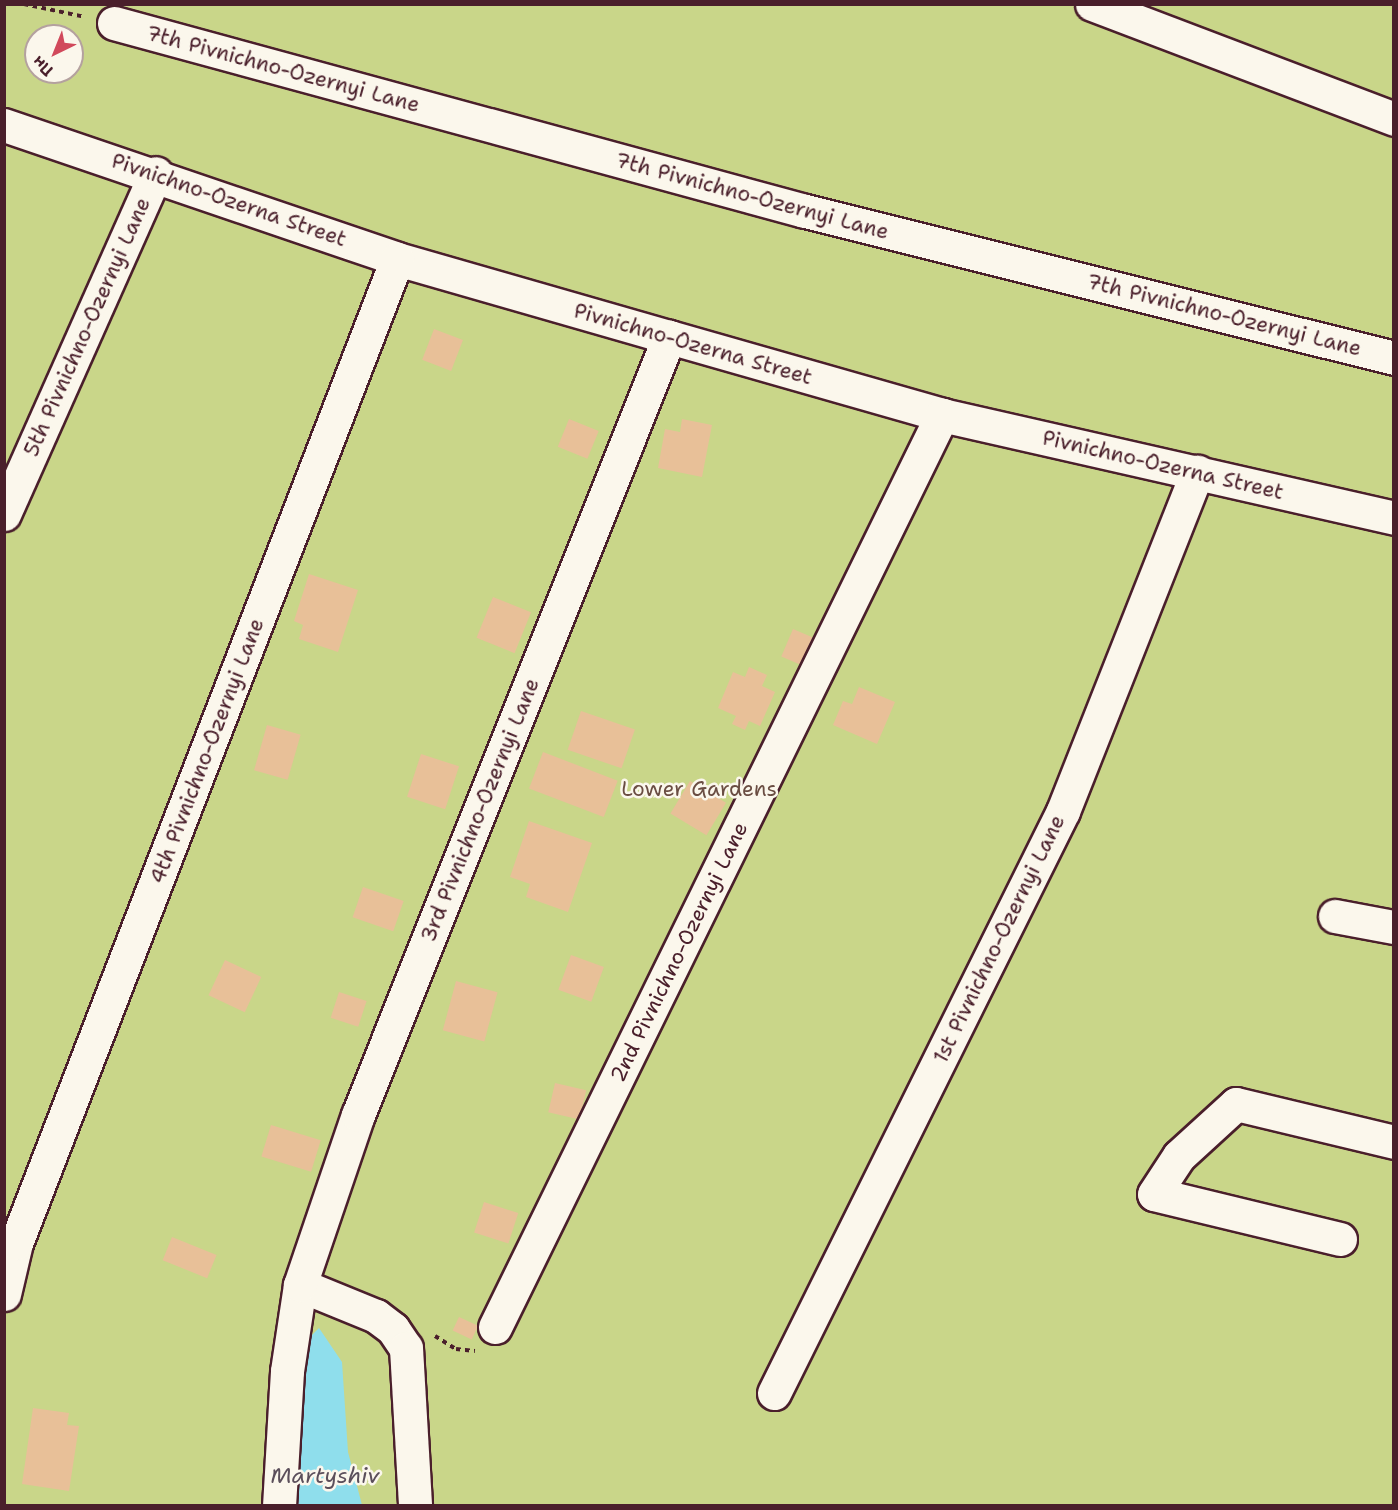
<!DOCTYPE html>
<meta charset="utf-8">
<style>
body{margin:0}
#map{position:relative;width:1398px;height:1510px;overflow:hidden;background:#fbf7ec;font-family:"Shantell Sans",sans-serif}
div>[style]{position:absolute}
.green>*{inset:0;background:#c9d689}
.water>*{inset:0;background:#8fdeec}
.building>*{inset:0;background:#e8c098;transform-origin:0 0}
.path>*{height:4px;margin-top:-2px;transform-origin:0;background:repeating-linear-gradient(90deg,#4a1f2b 0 4.5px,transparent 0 9px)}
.roads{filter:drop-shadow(2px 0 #4a1f2b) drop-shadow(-2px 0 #4a1f2b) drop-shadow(0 2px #4a1f2b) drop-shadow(0 -2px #4a1f2b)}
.minor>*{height:33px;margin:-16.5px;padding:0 16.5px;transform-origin:16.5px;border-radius:16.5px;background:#fbf7ec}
span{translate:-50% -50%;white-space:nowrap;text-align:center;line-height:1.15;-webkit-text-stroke:5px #fbf7ec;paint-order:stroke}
.street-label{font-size:21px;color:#4a1f2b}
.park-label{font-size:21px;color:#6a4d42}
.water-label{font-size:22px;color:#5b4f5b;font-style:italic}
.frame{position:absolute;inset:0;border:6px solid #4a1f2b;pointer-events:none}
.north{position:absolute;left:24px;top:24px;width:60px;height:60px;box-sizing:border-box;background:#fbf7ec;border:2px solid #b4a19f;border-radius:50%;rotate:223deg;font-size:16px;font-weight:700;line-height:24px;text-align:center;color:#4a1f2b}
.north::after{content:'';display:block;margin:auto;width:21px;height:27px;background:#d1495b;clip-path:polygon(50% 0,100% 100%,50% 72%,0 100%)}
</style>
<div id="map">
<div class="green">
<i style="clip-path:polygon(evenodd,5px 5px,1393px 5px,1393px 1505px,5px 1505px,5px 5px,36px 36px,72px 36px,72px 72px,36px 72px,36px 36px)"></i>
</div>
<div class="water">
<i style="clip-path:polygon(319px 1328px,342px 1362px,348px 1452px,362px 1505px,295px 1506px,299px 1348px)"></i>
</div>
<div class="building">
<i style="left:434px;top:329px;width:31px;height:33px;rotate:21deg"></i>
<i style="left:569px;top:419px;width:32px;height:30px;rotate:22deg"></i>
<i style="clip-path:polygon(682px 419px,712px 425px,702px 477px,658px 468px,665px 429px,680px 432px)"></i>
<i style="clip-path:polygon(309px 574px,358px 590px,338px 652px,299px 639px,303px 625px,294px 621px)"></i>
<i style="left:493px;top:597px;width:41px;height:44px;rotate:22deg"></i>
<i style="left:793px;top:629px;width:26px;height:30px;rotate:23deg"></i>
<i style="clip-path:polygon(749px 667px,767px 675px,762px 686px,775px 692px,760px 726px,749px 721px,745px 730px,732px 724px,736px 716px,718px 708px,733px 672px,745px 677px)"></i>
<i style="clip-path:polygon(859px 687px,895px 702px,877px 744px,833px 725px,843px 701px,852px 704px)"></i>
<i style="left:581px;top:711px;width:57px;height:41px;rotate:19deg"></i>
<i style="left:267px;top:725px;width:35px;height:47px;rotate:16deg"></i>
<i style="left:543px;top:752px;width:80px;height:39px;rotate:21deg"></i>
<i style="left:421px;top:754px;width:40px;height:45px;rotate:18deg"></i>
<i style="left:690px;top:781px;width:42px;height:38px;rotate:31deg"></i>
<i style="clip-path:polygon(529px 821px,592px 843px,568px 912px,526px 897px,530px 884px,510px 877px)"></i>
<i style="left:363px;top:887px;width:43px;height:32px;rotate:19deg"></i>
<i style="left:571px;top:955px;width:35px;height:37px;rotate:20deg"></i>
<i style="left:225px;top:960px;width:40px;height:39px;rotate:25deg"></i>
<i style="left:456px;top:981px;width:43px;height:51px;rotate:15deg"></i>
<i style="left:339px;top:992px;width:29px;height:27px;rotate:18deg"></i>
<i style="left:555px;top:1083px;width:32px;height:30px;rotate:13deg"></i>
<i style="left:271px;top:1125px;width:52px;height:33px;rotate:17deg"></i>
<i style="left:484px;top:1202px;width:36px;height:32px;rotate:18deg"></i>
<i style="left:172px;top:1237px;width:48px;height:25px;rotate:22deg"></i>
<i style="left:459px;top:1317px;width:21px;height:15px;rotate:25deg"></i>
<i style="clip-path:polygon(33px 1408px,69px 1413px,67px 1425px,79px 1426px,69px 1491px,22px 1484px)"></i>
</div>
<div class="path">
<i style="left:24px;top:4px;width:62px;rotate:12deg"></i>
<i style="left:435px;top:1336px;width:25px;rotate:32deg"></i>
<i style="left:456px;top:1349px;width:19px;rotate:6deg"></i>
</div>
<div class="roads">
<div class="minor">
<i style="left:1092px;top:4px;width:323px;rotate:20.8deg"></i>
<i style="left:114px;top:23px;width:716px;rotate:15.22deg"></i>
<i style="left:805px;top:211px;width:607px;rotate:14.01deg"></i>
<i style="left:4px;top:125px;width:415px;rotate:18.8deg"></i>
<i style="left:397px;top:259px;width:283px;rotate:16deg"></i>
<i style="left:669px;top:337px;width:284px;rotate:15.9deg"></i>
<i style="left:942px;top:415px;width:464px;rotate:12.8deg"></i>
<i style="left:4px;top:514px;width:373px;rotate:-66deg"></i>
<i style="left:1335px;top:916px;width:60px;rotate:10.6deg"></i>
<i style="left:1340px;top:1239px;width:191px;rotate:-166.4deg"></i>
<i style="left:1154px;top:1194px;width:45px;rotate:-56.7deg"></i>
<i style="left:1179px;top:1156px;width:77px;rotate:-42.4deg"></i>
<i style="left:1236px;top:1104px;width:163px;rotate:13.5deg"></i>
<i style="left:300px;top:1285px;width:82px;rotate:22.2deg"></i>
<i style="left:376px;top:1316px;width:21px;rotate:37deg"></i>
<i style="left:393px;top:1329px;width:23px;rotate:56deg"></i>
<i style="left:406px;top:1348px;width:158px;rotate:86.7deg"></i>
<i style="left:4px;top:1294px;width:52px;rotate:-76.8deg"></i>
<i style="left:16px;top:1243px;width:1055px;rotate:-68.83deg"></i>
<i style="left:495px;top:1327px;width:1016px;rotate:-63.89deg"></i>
<i style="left:774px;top:1393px;width:650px;rotate:-63.59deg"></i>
<i style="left:1063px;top:811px;width:365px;rotate:-68.4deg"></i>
<i style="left:279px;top:1506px;width:135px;rotate:-86.6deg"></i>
<i style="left:287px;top:1371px;width:87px;rotate:-81.4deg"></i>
<i style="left:300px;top:1285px;width:180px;rotate:-71.2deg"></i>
<i style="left:358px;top:1115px;width:838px;rotate:-68.21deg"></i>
</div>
</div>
<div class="street-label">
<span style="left:283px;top:69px;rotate:15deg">7th Pivnichno-Ozernyi Lane</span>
<span style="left:752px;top:196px;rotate:15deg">7th Pivnichno-Ozernyi Lane</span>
<span style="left:229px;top:200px;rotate:19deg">Pivnichno-Ozerna Street</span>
<span style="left:1224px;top:315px;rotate:14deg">7th Pivnichno-Ozernyi Lane</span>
<span style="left:87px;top:327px;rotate:-66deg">5th Pivnichno-Ozernyi Lane</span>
<span style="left:693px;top:344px;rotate:16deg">Pivnichno-Ozerna Street</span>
<span style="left:1163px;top:465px;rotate:13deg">Pivnichno-Ozerna Street</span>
<span style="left:207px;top:751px;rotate:-69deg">4th Pivnichno-Ozernyi Lane</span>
<span style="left:480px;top:810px;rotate:-68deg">3rd Pivnichno-Ozernyi Lane</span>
<span style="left:999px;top:939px;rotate:-64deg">1st Pivnichno-Ozernyi Lane</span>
<span style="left:679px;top:952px;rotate:-64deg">2nd Pivnichno-Ozernyi Lane</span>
</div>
<div class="park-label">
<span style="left:699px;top:789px">Lower Gardens</span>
</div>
<div class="water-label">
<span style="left:325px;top:1476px">Martyshiv</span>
</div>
<div class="frame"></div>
<div class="north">Пн</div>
</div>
